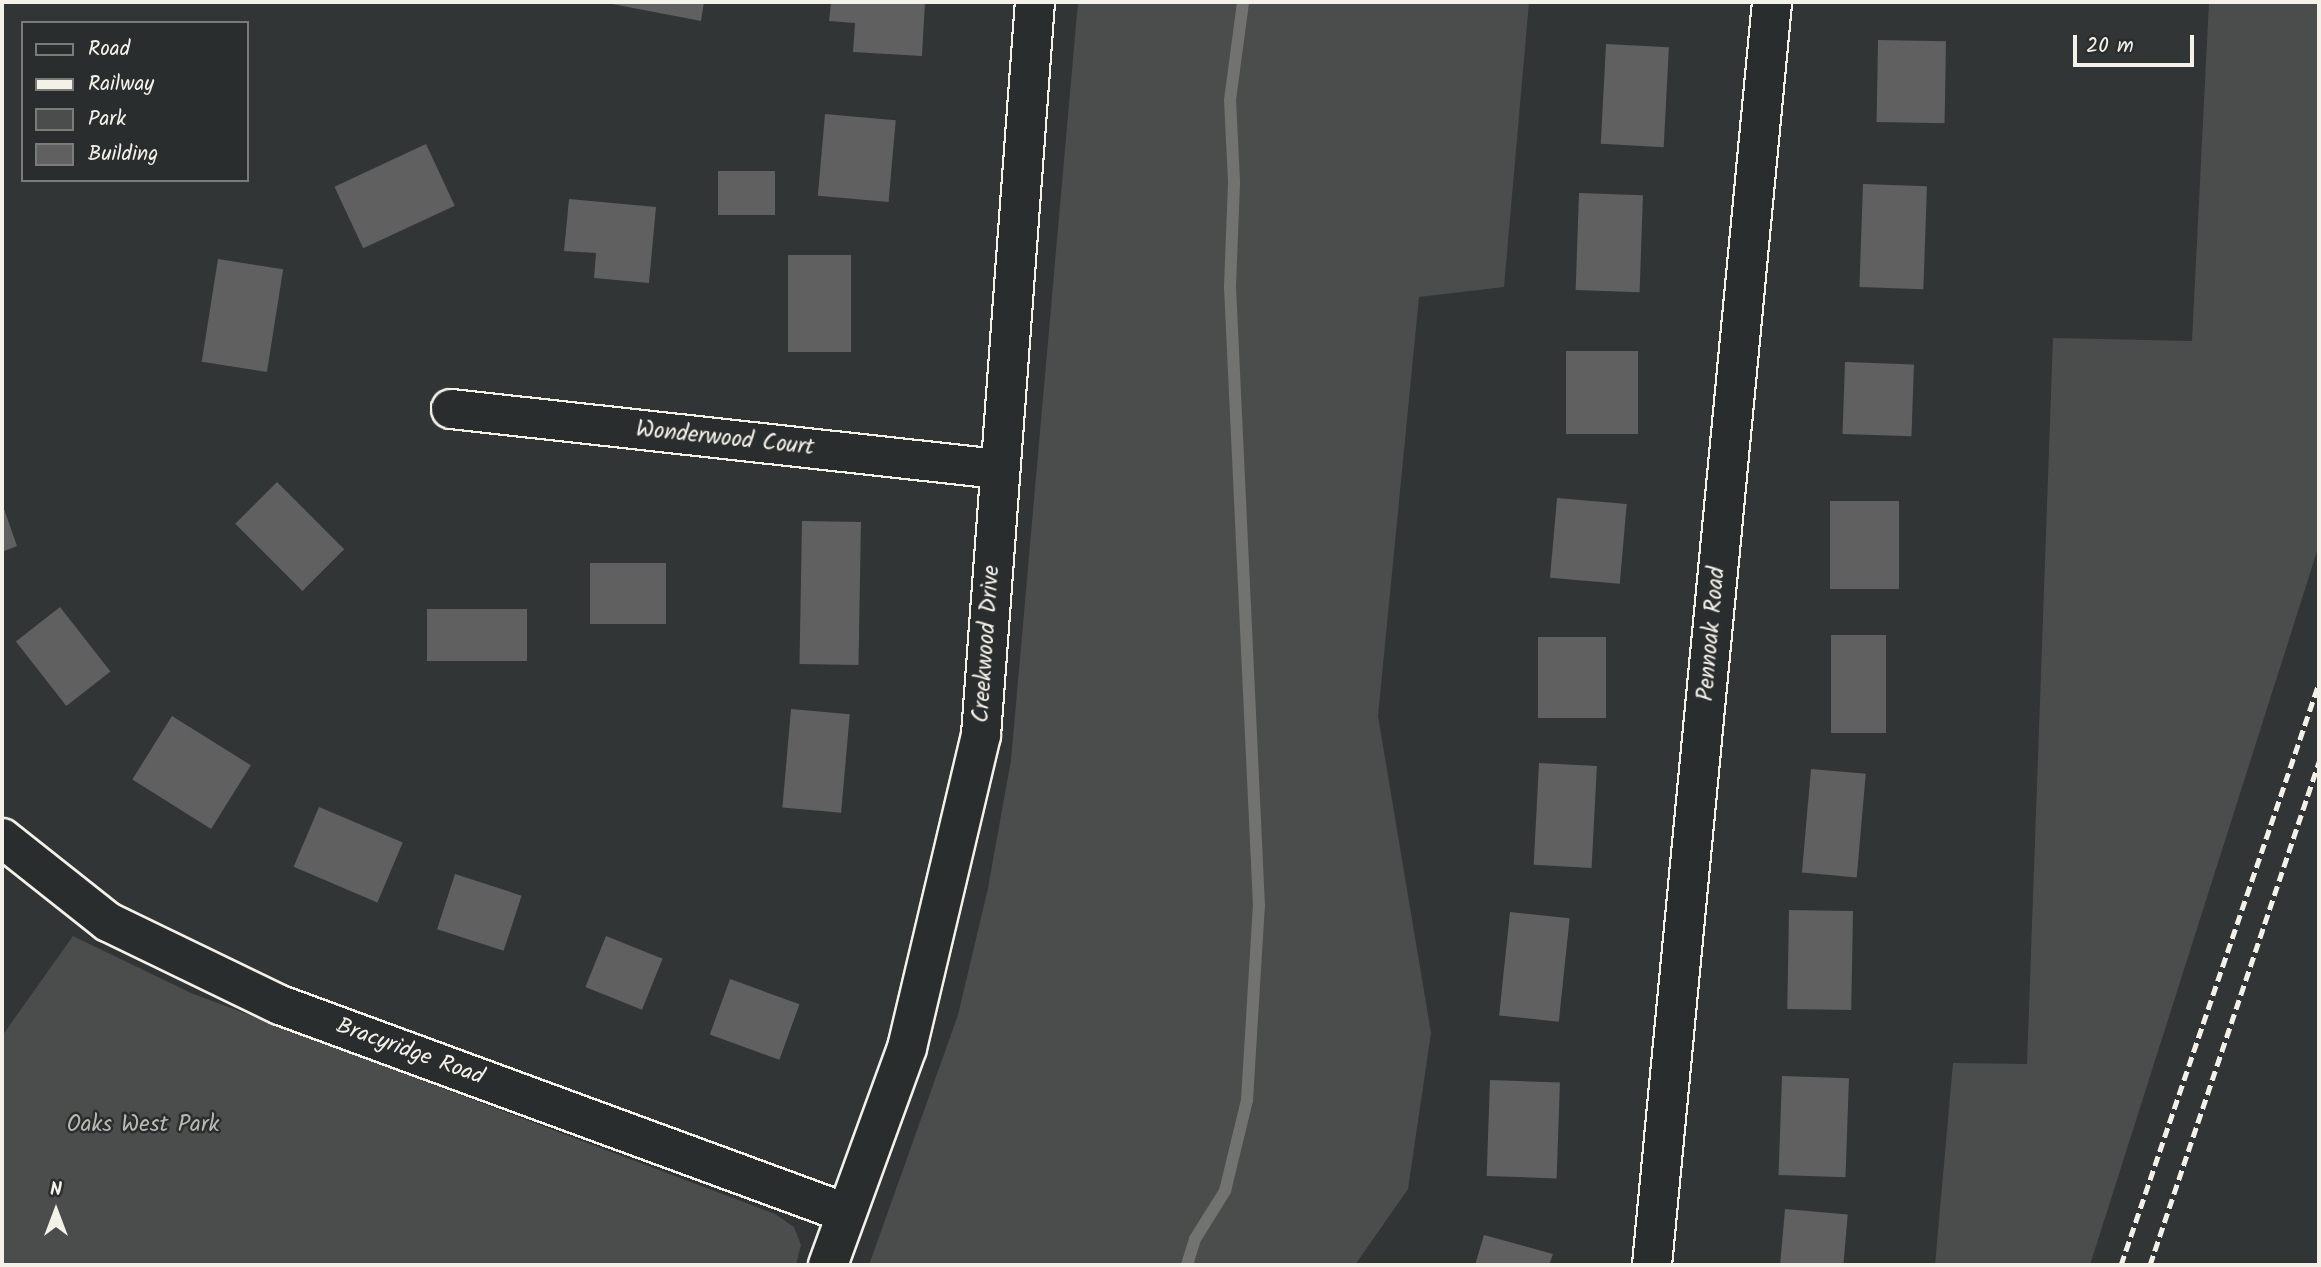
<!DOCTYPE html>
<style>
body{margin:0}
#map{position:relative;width:2321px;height:1267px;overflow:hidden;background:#323535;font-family:Kalam,sans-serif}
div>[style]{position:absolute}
.green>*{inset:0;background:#4b4d4c}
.stream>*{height:12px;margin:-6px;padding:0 6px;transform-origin:6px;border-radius:6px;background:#727370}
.building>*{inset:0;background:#5f605f;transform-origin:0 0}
.roads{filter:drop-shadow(2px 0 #f4f1e8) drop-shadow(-2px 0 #f4f1e8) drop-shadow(0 2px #f4f1e8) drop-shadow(0 -2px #f4f1e8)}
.street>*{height:38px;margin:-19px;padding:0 19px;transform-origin:19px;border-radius:19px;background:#2a2d2e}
.rail>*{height:5px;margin-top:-2.5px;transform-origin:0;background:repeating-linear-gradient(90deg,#f4f1e8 0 10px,transparent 0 15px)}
span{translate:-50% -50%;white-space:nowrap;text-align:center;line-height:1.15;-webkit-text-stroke:5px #2a2d2e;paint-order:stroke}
.street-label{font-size:23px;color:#f4f1e8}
.park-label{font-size:23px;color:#b9b8b1}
.frame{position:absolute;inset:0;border:4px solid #f4f1e8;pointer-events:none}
.legend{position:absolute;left:21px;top:21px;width:228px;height:161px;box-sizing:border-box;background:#2a2d2e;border:2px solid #7b7b78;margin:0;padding:9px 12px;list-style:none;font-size:21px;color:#f4f1e8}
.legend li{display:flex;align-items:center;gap:14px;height:35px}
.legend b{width:35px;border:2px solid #7b7b78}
.north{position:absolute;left:21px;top:1176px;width:70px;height:70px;-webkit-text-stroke:5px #2a2d2e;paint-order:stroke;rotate:0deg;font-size:19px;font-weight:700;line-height:28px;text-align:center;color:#f4f1e8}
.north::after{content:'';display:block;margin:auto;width:24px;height:32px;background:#f4f1e8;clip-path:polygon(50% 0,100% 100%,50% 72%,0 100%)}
.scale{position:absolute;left:2073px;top:35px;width:121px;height:32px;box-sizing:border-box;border:4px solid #f4f1e8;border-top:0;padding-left:9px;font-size:21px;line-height:24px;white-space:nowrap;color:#f4f1e8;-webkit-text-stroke:5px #2a2d2e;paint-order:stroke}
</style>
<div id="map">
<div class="green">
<i style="clip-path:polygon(1078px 2px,1529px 2px,1504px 287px,1419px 297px,1378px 716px,1431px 1033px,1408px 1189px,1355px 1265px,869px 1265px,958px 1015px,988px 888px,1011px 760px)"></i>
<i style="clip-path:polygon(2209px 2px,2319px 2px,2319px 545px,2090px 1265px,1935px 1265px,1953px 1063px,2027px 1064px,2053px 338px,2192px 341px)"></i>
<i style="clip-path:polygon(73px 936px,191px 993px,775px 1214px,794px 1227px,801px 1245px,796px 1265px,2px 1265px,2px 1036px)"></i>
</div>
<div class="stream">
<i style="left:1187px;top:1265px;width:27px;rotate:-73deg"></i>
<i style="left:1195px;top:1239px;width:57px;rotate:-58deg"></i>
<i style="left:1225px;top:1191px;width:94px;rotate:-76.4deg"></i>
<i style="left:1247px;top:1100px;width:194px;rotate:-86.5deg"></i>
<i style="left:1259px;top:906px;width:620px;rotate:-92.68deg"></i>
<i style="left:1230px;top:287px;width:106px;rotate:-87.8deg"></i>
<i style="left:1234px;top:181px;width:81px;rotate:-92.8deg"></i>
<i style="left:1230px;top:100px;width:99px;rotate:-82.4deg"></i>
</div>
<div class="building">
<i style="clip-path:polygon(602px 2px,704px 2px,701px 21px)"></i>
<i style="clip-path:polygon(831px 2px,925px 2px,922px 56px,853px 52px,855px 23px,829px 21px)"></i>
<i style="left:1878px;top:40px;width:68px;height:82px;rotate:1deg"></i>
<i style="left:1606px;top:44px;width:63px;height:100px;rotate:3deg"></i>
<i style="left:825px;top:114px;width:71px;height:82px;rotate:5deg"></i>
<i style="left:426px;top:144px;width:68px;height:101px;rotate:65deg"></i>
<i style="left:718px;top:171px;width:57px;height:44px"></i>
<i style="left:1863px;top:184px;width:64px;height:103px;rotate:2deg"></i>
<i style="left:1579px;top:193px;width:64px;height:97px;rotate:2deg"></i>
<i style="clip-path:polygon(569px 199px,656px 207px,649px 283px,594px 278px,596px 253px,564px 251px)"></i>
<i style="left:788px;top:255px;width:63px;height:97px"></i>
<i style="left:218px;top:259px;width:66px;height:104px;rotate:9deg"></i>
<i style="left:1566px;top:351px;width:72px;height:83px"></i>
<i style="left:1845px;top:362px;width:69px;height:72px;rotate:2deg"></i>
<i style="left:277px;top:482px;width:95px;height:59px;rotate:45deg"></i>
<i style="left:1557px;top:498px;width:70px;height:80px;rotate:5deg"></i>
<i style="left:1830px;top:501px;width:69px;height:88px"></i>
<i style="clip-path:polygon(2px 503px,17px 546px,2px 552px)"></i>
<i style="left:802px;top:521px;width:59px;height:143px;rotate:1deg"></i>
<i style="left:590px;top:563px;width:76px;height:61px"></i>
<i style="left:60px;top:607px;width:82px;height:56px;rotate:52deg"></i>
<i style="left:427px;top:609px;width:100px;height:52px"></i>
<i style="left:1831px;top:635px;width:55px;height:98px"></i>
<i style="left:1538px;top:637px;width:68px;height:81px"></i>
<i style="left:791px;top:709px;width:59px;height:99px;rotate:5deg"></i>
<i style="left:172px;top:716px;width:93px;height:75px;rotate:32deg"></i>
<i style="left:1539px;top:763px;width:58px;height:102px;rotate:3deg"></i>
<i style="left:1811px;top:769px;width:55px;height:104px;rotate:5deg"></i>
<i style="left:319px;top:807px;width:91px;height:65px;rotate:23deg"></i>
<i style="left:455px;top:874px;width:70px;height:58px;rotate:18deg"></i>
<i style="left:1789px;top:910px;width:64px;height:99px;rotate:1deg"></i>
<i style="left:1510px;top:912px;width:60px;height:104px;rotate:6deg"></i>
<i style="left:606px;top:936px;width:61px;height:55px;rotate:22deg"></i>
<i style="left:730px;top:979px;width:74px;height:59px;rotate:20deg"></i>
<i style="left:1782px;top:1076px;width:67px;height:99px;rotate:2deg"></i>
<i style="left:1490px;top:1080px;width:70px;height:96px;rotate:2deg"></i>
<i style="left:1785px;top:1209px;width:63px;height:56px;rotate:5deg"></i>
<i style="clip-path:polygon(1484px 1235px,1553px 1254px,1549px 1265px,1475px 1265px)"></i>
</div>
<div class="roads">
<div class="street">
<i style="left:451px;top:409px;width:550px;rotate:6.26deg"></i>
<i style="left:2px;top:838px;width:135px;rotate:38.4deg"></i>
<i style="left:108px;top:922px;width:191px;rotate:25.8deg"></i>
<i style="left:280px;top:1005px;width:603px;rotate:20.18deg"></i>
<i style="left:828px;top:1265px;width:231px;rotate:-70deg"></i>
<i style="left:907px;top:1048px;width:322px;rotate:-76.7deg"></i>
<i style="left:981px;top:735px;width:735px;rotate:-85.79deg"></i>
<i style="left:1652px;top:1265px;width:1269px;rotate:-84.57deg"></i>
</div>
</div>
<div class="rail">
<i style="left:2121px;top:1265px;width:615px;rotate:-71.21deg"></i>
<i style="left:2150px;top:1265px;width:531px;rotate:-71.43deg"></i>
</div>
<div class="street-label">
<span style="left:725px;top:439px;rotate:6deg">Wonderwood Court</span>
<span style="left:1712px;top:634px;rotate:-85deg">Pennoak Road</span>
<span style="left:987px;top:644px;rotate:-86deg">Creekwood Drive</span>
<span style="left:410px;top:1052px;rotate:20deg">Bracyridge Road</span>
</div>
<div class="park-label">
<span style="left:143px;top:1125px">Oaks West Park</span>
</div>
<div class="frame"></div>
<ul class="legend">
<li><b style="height:9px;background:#2a2d2e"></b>Road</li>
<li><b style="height:9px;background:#f4f1e8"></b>Railway</li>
<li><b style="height:19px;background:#4b4d4c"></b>Park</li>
<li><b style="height:19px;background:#5f605f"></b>Building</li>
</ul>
<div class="north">N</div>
<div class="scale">20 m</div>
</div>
